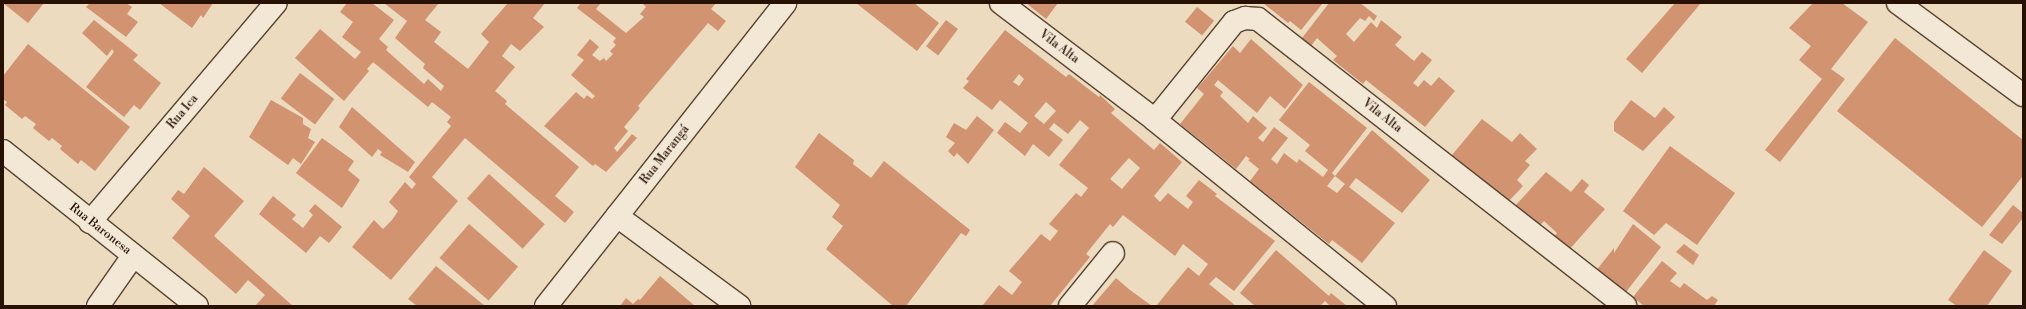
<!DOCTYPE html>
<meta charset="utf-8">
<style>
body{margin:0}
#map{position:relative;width:2026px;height:309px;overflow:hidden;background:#ecdbbe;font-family:"Libre Bodoni",serif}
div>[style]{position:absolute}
.building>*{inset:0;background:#d19370;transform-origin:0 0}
.roads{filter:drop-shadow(1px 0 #584432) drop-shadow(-1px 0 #584432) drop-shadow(0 1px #584432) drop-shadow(0 -1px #584432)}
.minor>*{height:22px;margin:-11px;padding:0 11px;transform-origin:11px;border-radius:11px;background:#f3e8d5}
span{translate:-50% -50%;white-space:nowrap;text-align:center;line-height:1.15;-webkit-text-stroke:3.5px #f3e8d5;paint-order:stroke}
.street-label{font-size:12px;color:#261103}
.frame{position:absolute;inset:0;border:4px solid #261103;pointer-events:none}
</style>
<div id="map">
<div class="building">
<i style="clip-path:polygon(3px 3px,44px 3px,28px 23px)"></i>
<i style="clip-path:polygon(90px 3px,126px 3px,132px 7px,127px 14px,138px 22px,126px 37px,86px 7px)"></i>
<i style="clip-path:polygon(159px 3px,213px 3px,203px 18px,201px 15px,192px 28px)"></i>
<i style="clip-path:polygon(347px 3px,372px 3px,394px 20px,379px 39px,388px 47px,386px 50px,424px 84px,428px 79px,441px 91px,444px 86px,423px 68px,425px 64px,395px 38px,407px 21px,384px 3px,439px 3px,425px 20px,441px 32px,434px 42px,468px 69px,489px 42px,481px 34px,508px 3px,545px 3px,533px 18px,544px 27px,520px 51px,511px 44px,502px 56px,515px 67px,495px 91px,507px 101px,505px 104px,579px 167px,555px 196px,574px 212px,565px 223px,465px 138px,432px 177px,458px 201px,391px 280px,352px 247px,374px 220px,383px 229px,392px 220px,398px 211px,389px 202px,405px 182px,412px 189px,416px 184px,409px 177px,451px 126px,447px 122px,451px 117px,432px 102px,428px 107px,373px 62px,367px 69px,369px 71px,344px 101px,295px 58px,320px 29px,355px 59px,361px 52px,342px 37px,353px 22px,340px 12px)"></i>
<i style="clip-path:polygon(581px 3px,601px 3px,596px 9px,626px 33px,644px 17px,640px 14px,646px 7px,642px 3px,716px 3px,711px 9px,726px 21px,718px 31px,708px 23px,638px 106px,640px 108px,624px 127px,628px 131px,614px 148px,617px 152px,632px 134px,637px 138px,606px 172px,595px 164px,593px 166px,544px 126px,576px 92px,584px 99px,587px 95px,592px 99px,595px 96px,571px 75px,584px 60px,577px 55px,590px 39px,599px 47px,592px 55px,600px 61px,604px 58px,606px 61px,613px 54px,610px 51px,616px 45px,613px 42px,616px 38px,577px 8px)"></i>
<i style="clip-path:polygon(856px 3px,914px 3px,939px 23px,917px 51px)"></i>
<i style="clip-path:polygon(1026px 3px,1058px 3px,1046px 19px)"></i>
<i style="clip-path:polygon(1263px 3px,1323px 3px,1301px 30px,1290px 21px,1288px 23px)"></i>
<i style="clip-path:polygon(1329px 3px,1360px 3px,1377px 16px,1374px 21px,1369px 16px,1365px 21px,1360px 18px,1346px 34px,1354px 42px,1371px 22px,1377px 28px,1381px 20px,1402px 37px,1395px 45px,1414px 61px,1422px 52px,1432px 60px,1413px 83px,1418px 87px,1424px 80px,1431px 86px,1439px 77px,1455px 91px,1425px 127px,1366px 80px,1363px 84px,1333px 60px,1337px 56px,1317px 38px,1311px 46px,1302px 38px)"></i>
<i style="clip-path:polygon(1675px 3px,1701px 3px,1642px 73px,1626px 59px)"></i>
<i style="clip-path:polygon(1813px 3px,1842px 3px,1868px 22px,1831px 69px,1845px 79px,1780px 162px,1765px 150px,1822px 79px,1799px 60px,1811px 46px,1789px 28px)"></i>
<i style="left:1197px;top:7px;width:22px;height:19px;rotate:39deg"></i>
<i style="clip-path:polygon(94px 20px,138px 55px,133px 60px,161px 83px,140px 110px,134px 105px,124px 117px,86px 87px,114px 52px,112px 49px,107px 56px,82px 33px)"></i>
<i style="left:946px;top:20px;width:15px;height:33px;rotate:37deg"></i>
<i style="clip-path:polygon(evenodd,1005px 30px,1066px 77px,1069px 74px,1099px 97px,1100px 95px,1115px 109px,1111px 113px,1154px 150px,1160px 143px,1182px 162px,1154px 196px,1160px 202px,1168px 193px,1188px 209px,1193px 202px,1186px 196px,1199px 180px,1217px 194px,1215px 196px,1275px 241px,1234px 291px,1216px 277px,1209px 284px,1236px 306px,1156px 306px,1188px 267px,1199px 276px,1208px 264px,1183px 244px,1175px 256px,1123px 215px,1113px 227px,1110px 224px,1086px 254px,1090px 257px,1050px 306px,982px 306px,999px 285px,1012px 295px,1022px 282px,1009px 271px,1041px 234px,1050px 241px,1058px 231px,1049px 224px,1076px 193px,1081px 197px,1088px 188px,1059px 165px,1089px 128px,1080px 120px,1068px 134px,1054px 123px,1049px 129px,1063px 140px,1049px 157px,1033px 144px,1025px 156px,997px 133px,1005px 122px,1020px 133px,1028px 123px,1000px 100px,992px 110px,963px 88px,969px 81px,966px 79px,1005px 30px,1019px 74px,1024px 79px,1019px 86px,1013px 82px,1019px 74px,1005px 30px,1046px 102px,1056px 111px,1044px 124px,1034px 116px,1046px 102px,1005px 30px,1129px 158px,1140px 168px,1122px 189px,1110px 179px,1129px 158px)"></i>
<i style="clip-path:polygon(1895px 38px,2023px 140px,2023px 176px,1982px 227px,1837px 111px)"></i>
<i style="clip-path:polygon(evenodd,1251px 39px,1303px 85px,1285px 109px,1270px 96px,1257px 113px,1218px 80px,1214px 85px,1223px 92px,1220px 96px,1248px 123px,1253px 116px,1267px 128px,1258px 138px,1263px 142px,1274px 127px,1288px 138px,1271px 159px,1277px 164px,1284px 153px,1297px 163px,1299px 159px,1323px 177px,1328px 170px,1305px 151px,1310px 145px,1279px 120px,1309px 82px,1367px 128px,1332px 173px,1335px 176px,1372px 130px,1430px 180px,1402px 213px,1356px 178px,1349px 187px,1395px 223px,1362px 263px,1332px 240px,1329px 244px,1250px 181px,1259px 169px,1248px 160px,1250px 159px,1246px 156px,1236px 169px,1180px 124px,1204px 94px,1197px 88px,1206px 78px,1233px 46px,1240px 53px,1251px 39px,1335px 176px,1345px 184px,1337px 193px,1327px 186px,1335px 176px)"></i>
<i style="clip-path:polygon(28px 44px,130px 127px,95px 171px,81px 160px,78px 164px,60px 149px,62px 146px,52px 138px,49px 141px,33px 128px,36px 124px,25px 116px,22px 119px,5px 105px,7px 102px,3px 99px,3px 76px)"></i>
<i style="left:300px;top:73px;width:43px;height:32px;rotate:37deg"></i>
<i style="clip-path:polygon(271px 100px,303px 118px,303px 124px,311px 129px,308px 138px,315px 142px,301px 164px,293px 158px,288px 165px,249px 137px)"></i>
<i style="clip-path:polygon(1631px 100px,1655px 118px,1664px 107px,1675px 117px,1643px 151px,1614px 131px,1614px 122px)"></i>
<i style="clip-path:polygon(352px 107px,415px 162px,408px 172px,380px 155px,382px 152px,378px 149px,372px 157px,339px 127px)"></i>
<i style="clip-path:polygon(977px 116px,994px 130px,968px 164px,957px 153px,954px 157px,948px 151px,955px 143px,946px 137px,954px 123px,966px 130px)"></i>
<i style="clip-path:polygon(1482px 119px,1512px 142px,1520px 133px,1537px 149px,1525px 161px,1530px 165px,1517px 180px,1523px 186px,1509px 201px,1452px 155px)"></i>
<i style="clip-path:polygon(819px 133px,854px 160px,853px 164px,871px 178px,884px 161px,970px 230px,966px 236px,961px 233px,906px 306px,893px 306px,826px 249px,843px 226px,832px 217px,840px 205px,795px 167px)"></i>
<i style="clip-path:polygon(322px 138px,354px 161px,348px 170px,360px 180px,342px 208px,296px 173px)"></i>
<i style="clip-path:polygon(1670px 146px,1735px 193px,1697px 245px,1666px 223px,1654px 235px,1623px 211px)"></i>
<i style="clip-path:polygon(204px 167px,244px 201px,214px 236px,293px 306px,255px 306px,265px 295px,248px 280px,236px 294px,172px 238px,190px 216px,171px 199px,178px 190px,184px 194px)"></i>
<i style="clip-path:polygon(1546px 172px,1571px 192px,1582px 179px,1589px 185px,1584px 192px,1605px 209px,1569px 250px,1553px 238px,1557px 233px,1544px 221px,1539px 226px,1515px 206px)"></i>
<i style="left:489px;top:174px;width:75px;height:33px;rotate:42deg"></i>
<i style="clip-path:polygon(273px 196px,296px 215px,292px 219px,303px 228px,313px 215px,309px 211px,315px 204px,342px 227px,329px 243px,320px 236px,306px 253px,259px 214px)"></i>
<i style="clip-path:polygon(2013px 205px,2023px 213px,2023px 218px,2002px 244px,1989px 235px)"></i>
<i style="left:469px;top:224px;width:65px;height:45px;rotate:41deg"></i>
<i style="clip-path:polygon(1633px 224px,1661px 247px,1626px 292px,1614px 283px,1614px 287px,1595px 272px,1614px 248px,1614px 253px)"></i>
<i style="clip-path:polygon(1684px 244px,1699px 255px,1693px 265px,1676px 252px)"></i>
<i style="clip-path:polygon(1276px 250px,1329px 296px,1331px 293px,1347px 306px,1330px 306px,1325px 301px,1320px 306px,1255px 306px,1240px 293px)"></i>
<i style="clip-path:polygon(1984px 250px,2012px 271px,1987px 306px,1957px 306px,1948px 300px)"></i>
<i style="clip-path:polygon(1662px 261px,1677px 273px,1670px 281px,1680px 288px,1684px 283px,1707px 300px,1712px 296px,1718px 300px,1714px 306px,1644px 306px,1633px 297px)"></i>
<i style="clip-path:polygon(436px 266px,485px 306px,417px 306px,408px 299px)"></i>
<i style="clip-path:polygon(660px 276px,695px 306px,620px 306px,626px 298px,633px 304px,638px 299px,640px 300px)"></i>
<i style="clip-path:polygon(1116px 278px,1130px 290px,1152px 306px,1092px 306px)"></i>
</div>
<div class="roads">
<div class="minor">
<i style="left:1001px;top:3px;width:193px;rotate:37.2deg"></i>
<i style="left:1155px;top:120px;width:296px;rotate:39deg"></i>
<i style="left:1898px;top:3px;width:155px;rotate:36.4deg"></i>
<i style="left:1155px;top:120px;width:126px;rotate:-51.1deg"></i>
<i style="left:1234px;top:22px;width:12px;rotate:-20deg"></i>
<i style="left:1245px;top:18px;width:13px;rotate:4deg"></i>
<i style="left:1258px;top:19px;width:466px;rotate:38deg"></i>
<i style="left:3px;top:151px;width:248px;rotate:38.6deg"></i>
<i style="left:617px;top:216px;width:152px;rotate:36.4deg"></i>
<i style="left:90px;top:222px;width:287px;rotate:-49.7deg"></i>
<i style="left:98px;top:306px;width:61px;rotate:-55deg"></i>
<i style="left:546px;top:306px;width:386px;rotate:-51.7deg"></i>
<i style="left:1070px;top:306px;width:68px;rotate:-50.9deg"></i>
</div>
</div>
<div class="street-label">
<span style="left:1059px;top:47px;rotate:37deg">Vila Alta</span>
<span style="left:183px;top:112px;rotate:-50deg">Rua Ica</span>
<span style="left:1382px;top:116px;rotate:38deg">Vila Alta</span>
<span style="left:665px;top:155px;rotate:-52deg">Rua Marangá</span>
<span style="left:100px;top:229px;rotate:38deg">Rua Baronesa</span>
</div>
<div class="frame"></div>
</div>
